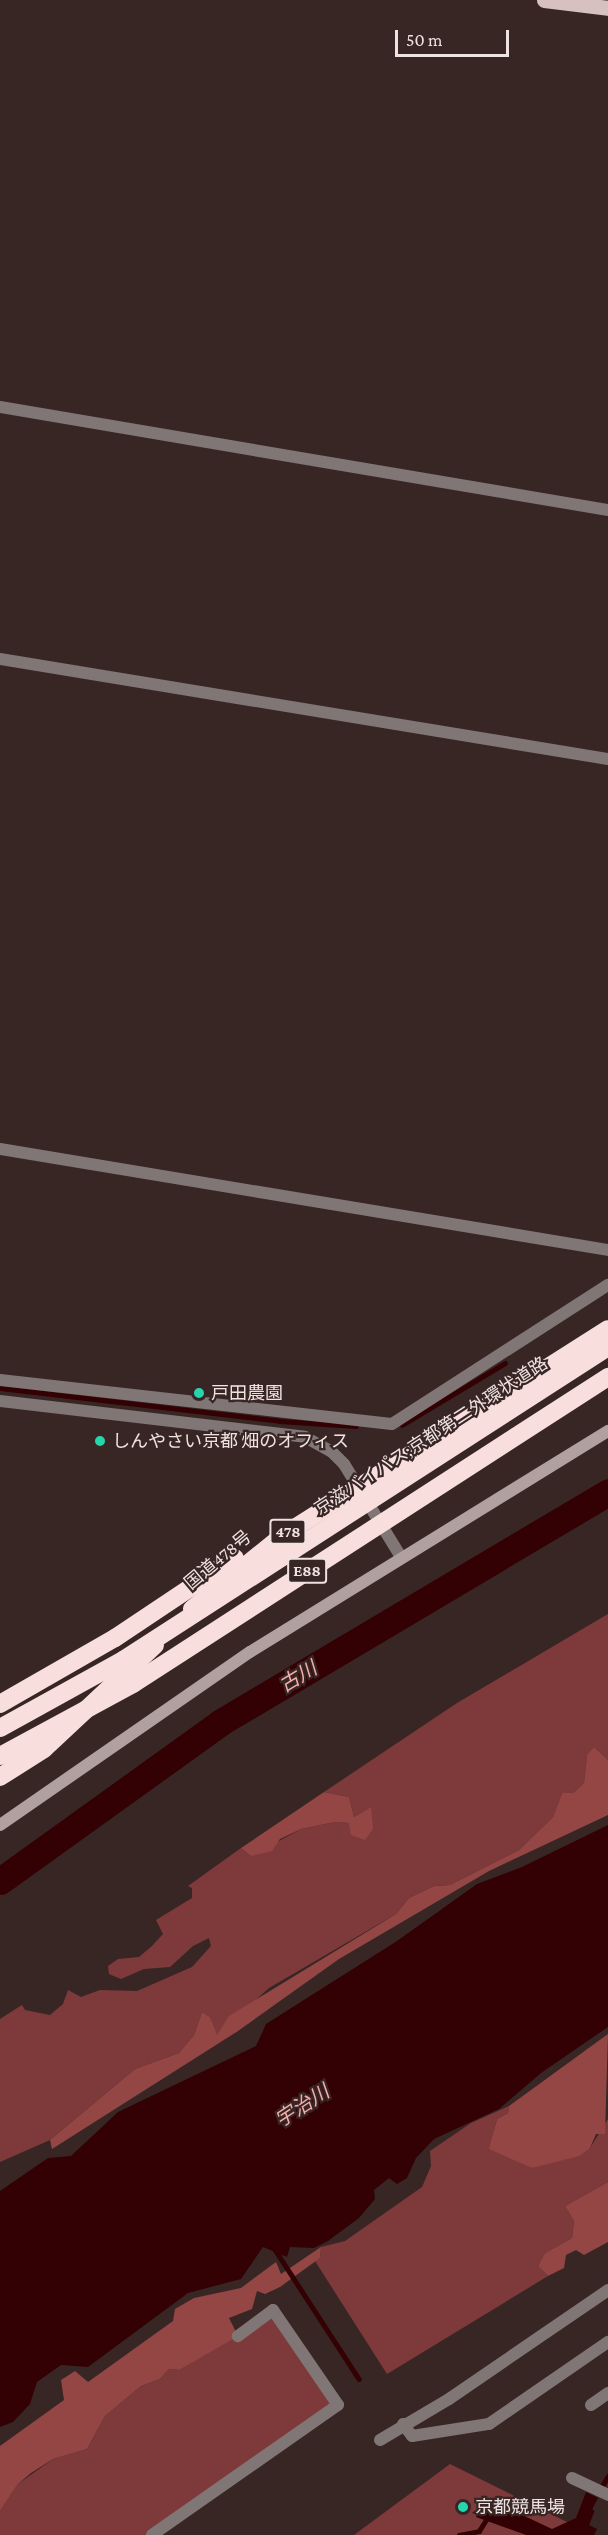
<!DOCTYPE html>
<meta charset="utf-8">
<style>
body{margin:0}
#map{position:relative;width:608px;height:2535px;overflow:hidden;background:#382625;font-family:"Crimson Pro","Noto Sans JP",serif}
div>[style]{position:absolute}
.green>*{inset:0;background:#7e3a3a}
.forest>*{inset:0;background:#944645}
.water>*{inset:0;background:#330004}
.stream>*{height:4.5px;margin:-2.25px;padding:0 2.25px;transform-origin:2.25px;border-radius:2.25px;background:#330004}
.river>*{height:27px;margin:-13.5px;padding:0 13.5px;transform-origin:13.5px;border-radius:13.5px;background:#330004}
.street>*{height:12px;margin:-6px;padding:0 6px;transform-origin:6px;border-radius:6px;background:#807675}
.secondary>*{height:12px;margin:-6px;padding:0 6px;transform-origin:6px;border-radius:6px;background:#b0a1a0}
.primary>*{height:15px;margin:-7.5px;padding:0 7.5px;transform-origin:7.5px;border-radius:7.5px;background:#d6c1c0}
.highway>*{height:18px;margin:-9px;padding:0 9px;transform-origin:9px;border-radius:9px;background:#f8dfde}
.highway-bridge>*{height:18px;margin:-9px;padding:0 9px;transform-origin:9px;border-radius:9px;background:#f8dfde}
.dots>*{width:16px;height:16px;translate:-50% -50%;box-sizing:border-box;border:3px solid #382625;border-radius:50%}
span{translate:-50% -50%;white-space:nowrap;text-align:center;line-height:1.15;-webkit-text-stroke:4.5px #382625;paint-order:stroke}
.shield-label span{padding:2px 4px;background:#382625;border:2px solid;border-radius:4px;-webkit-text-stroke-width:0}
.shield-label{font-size:16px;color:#efe3e2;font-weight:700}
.poi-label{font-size:18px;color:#efe3e2}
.left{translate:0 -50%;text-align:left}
.street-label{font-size:18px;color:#efe3e2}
.water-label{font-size:20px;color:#f3aeab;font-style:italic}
.scale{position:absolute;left:395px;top:30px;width:114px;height:27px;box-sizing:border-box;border:3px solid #efe3e2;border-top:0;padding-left:8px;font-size:18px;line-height:21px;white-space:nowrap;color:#efe3e2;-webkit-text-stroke:4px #382625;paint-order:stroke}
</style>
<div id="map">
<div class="green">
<i style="clip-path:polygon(608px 1614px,608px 1760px,594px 1747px,587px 1756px,584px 1783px,573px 1793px,562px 1793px,553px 1817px,519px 1850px,450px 1885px,434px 1886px,409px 1898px,396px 1914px,269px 1988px,216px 2036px,210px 2017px,202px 2012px,194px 2035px,179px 2053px,135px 2069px,50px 2140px,0 2162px,0 2019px,22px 2005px,25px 2010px,50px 2015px,63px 2004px,68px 1990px,81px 1997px,100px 1990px,137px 1991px,192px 1967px,211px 1946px,209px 1938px,193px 1946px,170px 1967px,144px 1969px,121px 1979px,109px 1974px,108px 1966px,118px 1959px,139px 1957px,152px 1946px,163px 1934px,156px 1920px,192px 1898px,192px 1888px,188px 1886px,241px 1848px,251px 1856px,301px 1829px,335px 1822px,350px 1823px,371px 1807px,354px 1817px,349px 1797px,324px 1792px,457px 1703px)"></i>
<i style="clip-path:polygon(509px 2106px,508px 2113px,497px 2119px,494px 2130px,532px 2168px,590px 2148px,608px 2119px,608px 2182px,565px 2206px,574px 2221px,572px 2238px,545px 2253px,538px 2266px,548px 2276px,387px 2374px,315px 2261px,320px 2258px,321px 2247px,345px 2241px,422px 2187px,431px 2166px,430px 2151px,471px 2123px)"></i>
<i style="clip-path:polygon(273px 2310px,338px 2405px,152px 2535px,0 2535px,0 2511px,18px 2484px,53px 2459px,87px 2449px,105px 2416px,141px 2386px,160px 2379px,169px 2369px,179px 2370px)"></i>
<i style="clip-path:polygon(450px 2464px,593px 2535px,354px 2535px)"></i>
</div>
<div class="forest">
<i style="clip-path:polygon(594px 1747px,608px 1760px,608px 1815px,489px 1871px,339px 1959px,238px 2031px,52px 2149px,50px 2140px,135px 2069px,179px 2053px,194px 2035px,202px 2012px,210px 2017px,217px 2035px,229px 2016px,396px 1914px,409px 1898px,434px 1886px,450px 1885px,519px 1850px,553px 1817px,562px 1793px,573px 1793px,584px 1783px,587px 1755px)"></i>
<i style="clip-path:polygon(324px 1792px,349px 1797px,354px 1817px,371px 1807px,373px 1829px,365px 1840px,351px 1835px,349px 1823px,335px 1822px,301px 1829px,280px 1839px,272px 1851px,251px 1856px,241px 1848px)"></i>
<i style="clip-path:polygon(608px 2034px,605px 2134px,596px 2134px,590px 2148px,579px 2156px,532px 2168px,489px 2149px,497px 2119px,508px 2113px,509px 2106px)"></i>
<i style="clip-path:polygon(608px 2182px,608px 2242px,584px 2255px,576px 2250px,566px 2255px,564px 2268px,548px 2276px,538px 2266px,545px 2253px,572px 2238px,574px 2221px,565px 2206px)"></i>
<i style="clip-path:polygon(321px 2247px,320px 2258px,280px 2287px,265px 2294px,257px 2291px,252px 2309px,229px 2318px,238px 2336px,179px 2370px,169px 2369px,160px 2379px,141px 2386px,105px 2416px,87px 2449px,53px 2459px,31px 2473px,18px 2484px,0 2511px,0 2446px,64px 2400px,61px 2380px,75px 2371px,88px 2382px,173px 2321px,175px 2309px,194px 2298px,241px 2288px,276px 2262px,281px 2274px)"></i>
</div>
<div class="water">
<i style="clip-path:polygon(608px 1825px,608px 2027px,541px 2073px,499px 2109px,434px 2139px,416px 2158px,407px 2178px,397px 2184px,389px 2178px,374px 2190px,375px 2199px,359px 2218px,328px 2241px,314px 2248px,290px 2247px,287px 2257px,263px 2247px,241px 2279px,188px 2293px,88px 2367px,61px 2365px,37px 2382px,30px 2404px,13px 2422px,0 2427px,0 2191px,48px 2158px,71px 2156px,118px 2112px,256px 2046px,266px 2024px,397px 1941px,477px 1884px,522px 1867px)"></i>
<i style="clip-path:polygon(586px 2492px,598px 2498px,585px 2523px,597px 2529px,594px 2535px,526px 2535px,476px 2517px,482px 2501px,497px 2503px,552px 2529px,576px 2518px)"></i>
</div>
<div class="stream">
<i style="left:0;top:1388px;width:281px;rotate:6.7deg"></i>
<i style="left:279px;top:1421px;width:77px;rotate:3.7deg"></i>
<i style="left:402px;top:1425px;width:120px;rotate:-31deg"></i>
<i style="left:274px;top:2248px;width:156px;rotate:57deg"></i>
<i style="left:599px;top:2491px;width:17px;rotate:-59deg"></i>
<i style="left:459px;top:2535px;width:20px;rotate:-11deg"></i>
<i style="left:479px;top:2531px;width:15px;rotate:-58deg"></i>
<i style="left:582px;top:2535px;width:25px;rotate:-69deg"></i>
</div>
<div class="river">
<i style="left:0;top:1881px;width:272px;rotate:-35.7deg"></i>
<i style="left:221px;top:1722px;width:450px;rotate:-30.7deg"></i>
</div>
<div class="street">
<i style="left:0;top:407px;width:617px;rotate:9.62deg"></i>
<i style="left:0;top:659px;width:616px;rotate:9.34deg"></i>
<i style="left:0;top:1149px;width:616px;rotate:9.43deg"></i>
<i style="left:0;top:1380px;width:394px;rotate:6.4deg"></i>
<i style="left:392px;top:1424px;width:257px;rotate:-32.8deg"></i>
<i style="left:0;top:1401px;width:307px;rotate:6.7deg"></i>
<i style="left:305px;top:1437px;width:31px;rotate:29deg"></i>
<i style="left:332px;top:1452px;width:17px;rotate:45deg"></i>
<i style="left:344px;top:1464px;width:109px;rotate:58.5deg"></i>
<i style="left:591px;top:2405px;width:21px;rotate:-35deg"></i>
<i style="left:403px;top:2424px;width:15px;rotate:53deg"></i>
<i style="left:412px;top:2436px;width:78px;rotate:-8.9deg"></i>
<i style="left:489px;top:2424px;width:145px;rotate:-34.6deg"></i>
<i style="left:380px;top:2440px;width:80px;rotate:-30.7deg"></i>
<i style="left:449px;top:2399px;width:193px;rotate:-34.4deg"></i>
<i style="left:572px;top:2478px;width:40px;rotate:25deg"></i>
<i style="left:152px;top:2535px;width:227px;rotate:-35deg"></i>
<i style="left:338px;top:2405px;width:115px;rotate:-124.4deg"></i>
<i style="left:273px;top:2310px;width:44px;rotate:143.4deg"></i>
</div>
<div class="secondary">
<i style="left:0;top:1825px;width:304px;rotate:-34.7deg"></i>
<i style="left:250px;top:1652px;width:421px;rotate:-31.7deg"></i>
</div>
<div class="primary">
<i style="left:544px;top:0;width:64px;rotate:7.1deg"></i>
</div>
<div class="highway">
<i style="left:192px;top:1609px;width:116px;rotate:-39deg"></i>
<i style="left:282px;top:1536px;width:386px;rotate:-32.4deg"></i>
<i style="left:0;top:1704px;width:133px;rotate:-29.9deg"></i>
<i style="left:115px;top:1638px;width:144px;rotate:-33.7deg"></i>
<i style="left:0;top:1777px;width:52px;rotate:-32.5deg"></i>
<i style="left:44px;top:1749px;width:152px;rotate:-43.1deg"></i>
</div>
<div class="highway-bridge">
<i style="left:0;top:1728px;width:141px;rotate:-28.9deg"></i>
<i style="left:123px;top:1660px;width:577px;rotate:-32.84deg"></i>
<i style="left:0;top:1756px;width:151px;rotate:-28.4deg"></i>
<i style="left:133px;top:1684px;width:566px;rotate:-32.88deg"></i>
</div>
<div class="dots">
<i style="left:199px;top:1393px;background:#27d5ad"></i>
<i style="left:100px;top:1441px;background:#27d5ad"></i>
<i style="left:463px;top:2507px;background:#27d5ad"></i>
</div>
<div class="shield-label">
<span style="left:288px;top:1532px">478</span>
<span style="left:307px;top:1571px">E88</span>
</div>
<div class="poi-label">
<span class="left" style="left:211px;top:1393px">戸田農園</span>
<span class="left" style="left:112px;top:1441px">しんやさい京都 畑のオフィス</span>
<span class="left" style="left:475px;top:2507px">京都競馬場</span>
</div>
<div class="street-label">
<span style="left:431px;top:1436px;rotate:-33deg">京滋バイパス;京都第二外環状道路</span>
<span style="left:218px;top:1560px;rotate:-40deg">国道478号</span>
</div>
<div class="water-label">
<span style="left:298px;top:1677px;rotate:-31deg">古川</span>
<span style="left:302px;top:2106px;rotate:-33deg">宇治川</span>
</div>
<div class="scale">50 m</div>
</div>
